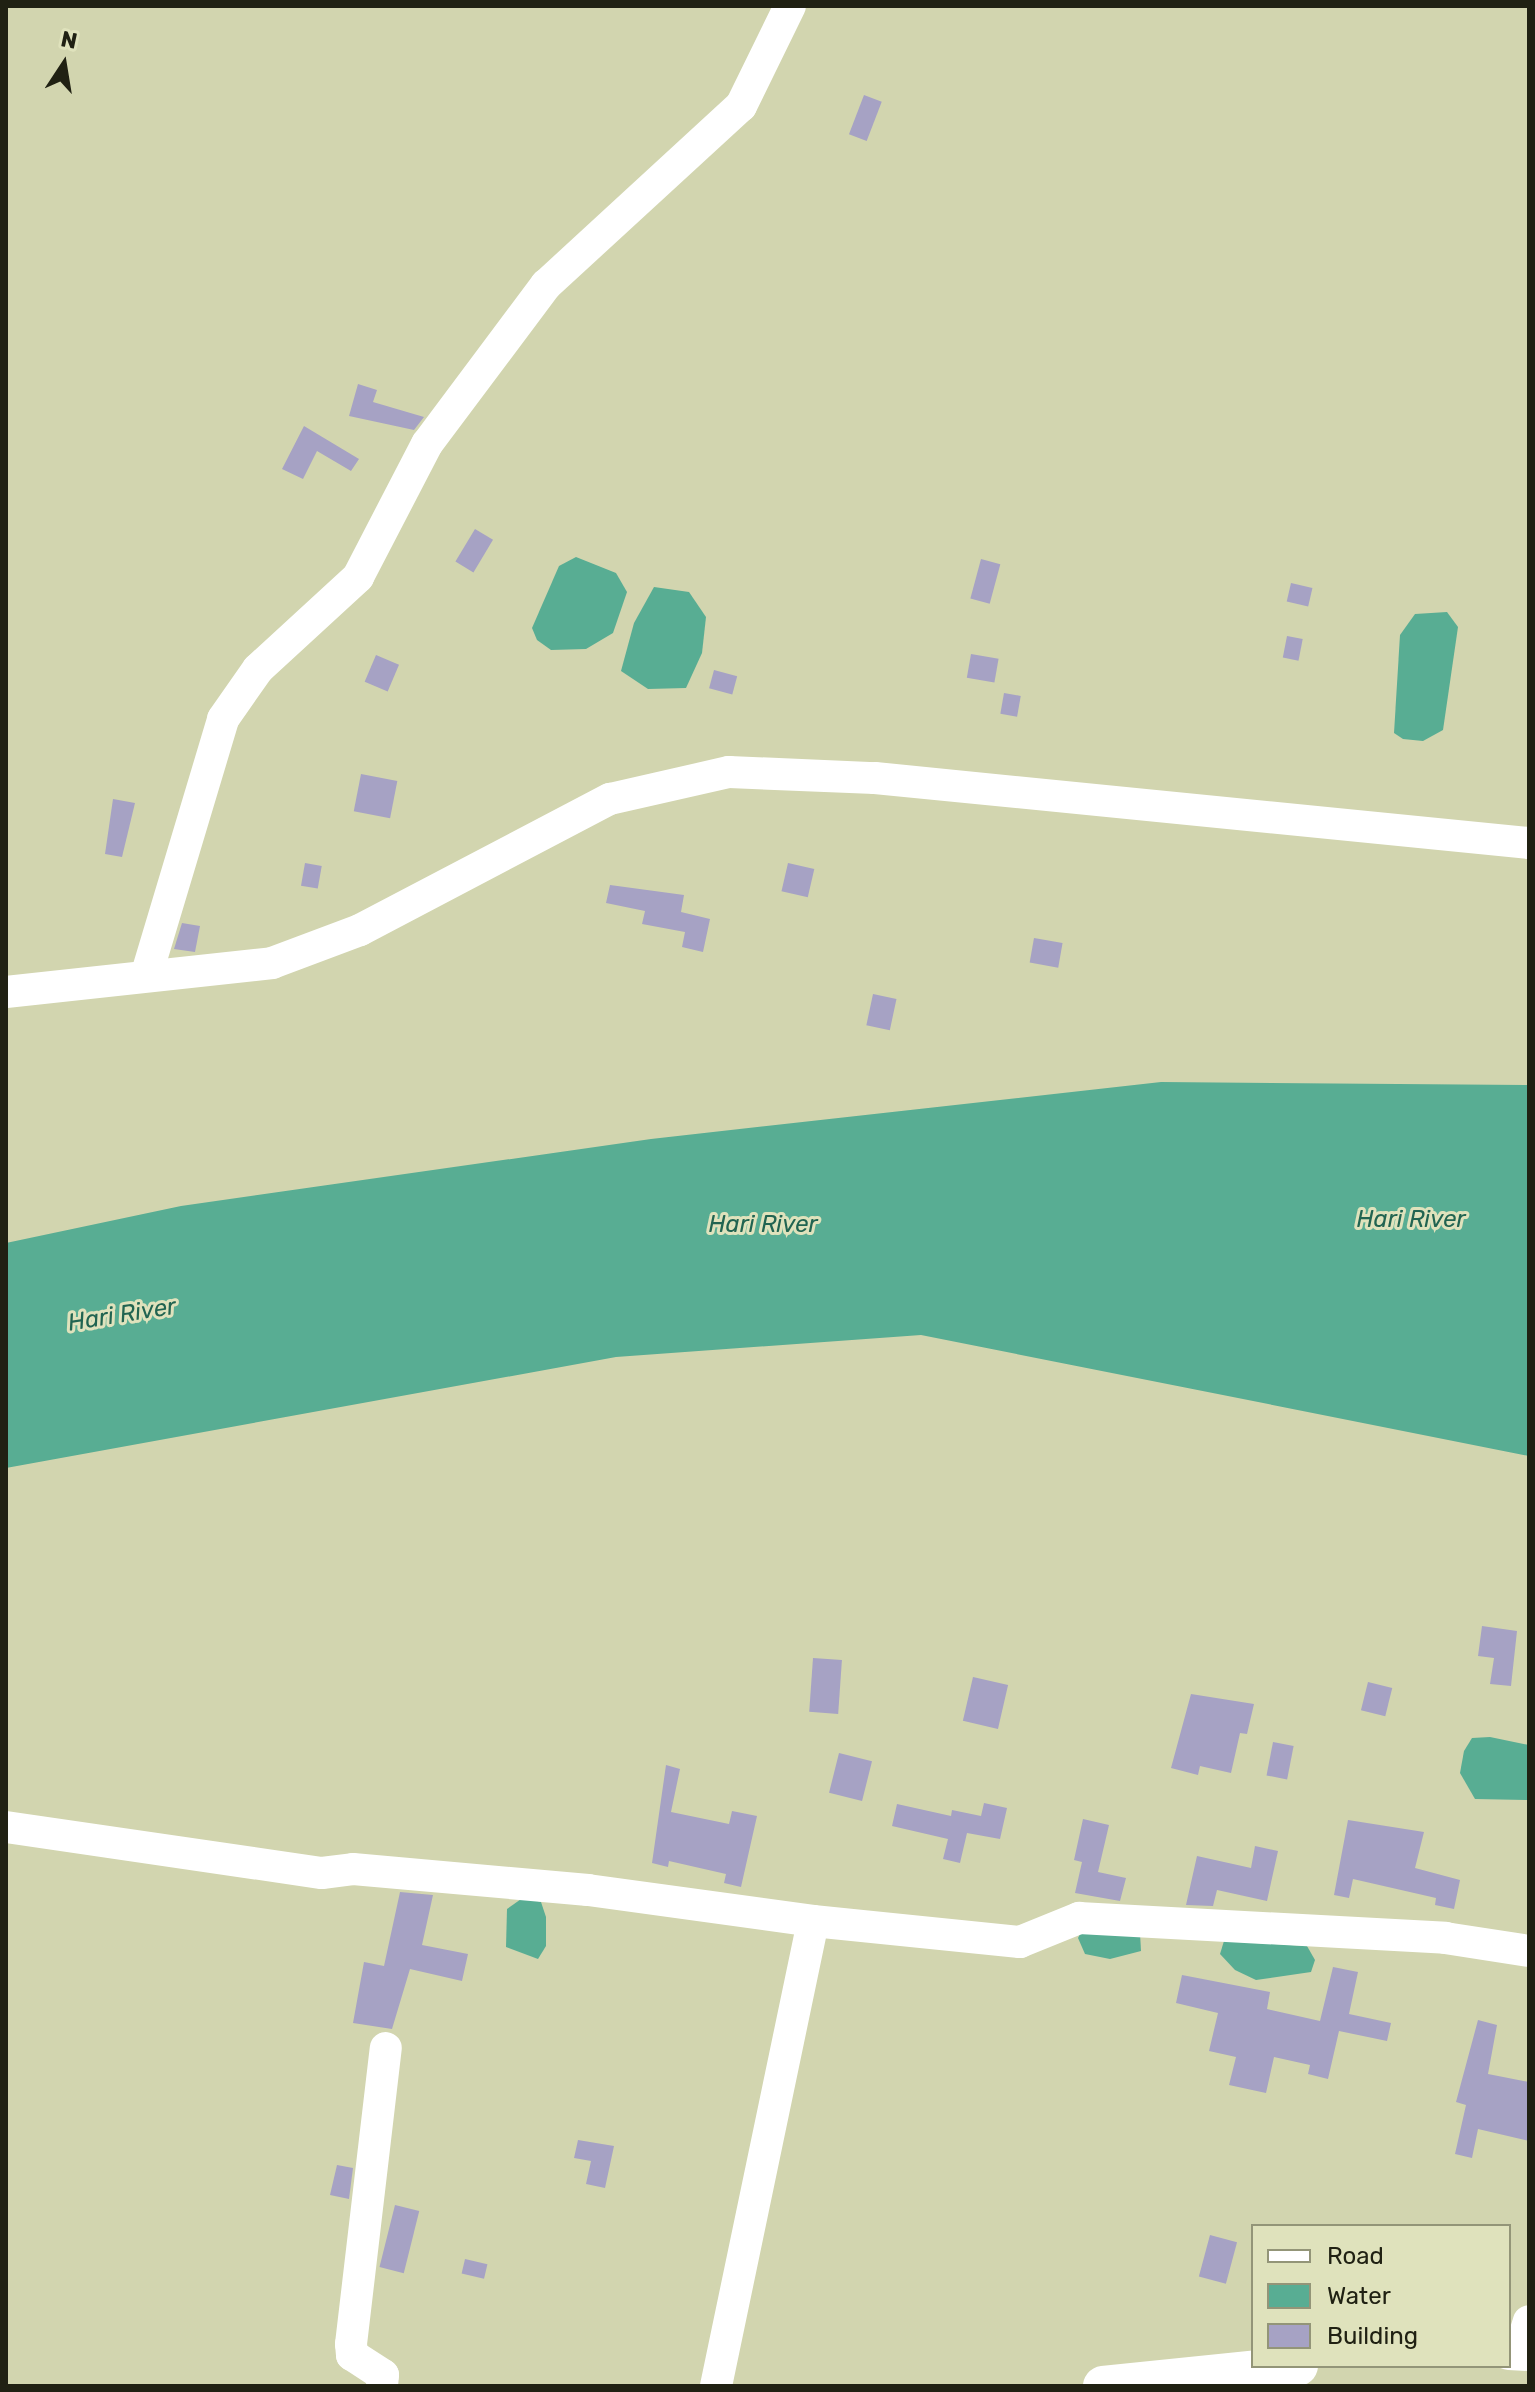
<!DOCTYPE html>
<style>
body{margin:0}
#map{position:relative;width:1535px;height:2392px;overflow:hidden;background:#d2d5af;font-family:Rubik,sans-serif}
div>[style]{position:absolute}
.water>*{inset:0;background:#58ad93}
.building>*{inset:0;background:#a6a2c4;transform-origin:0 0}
.minor>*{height:32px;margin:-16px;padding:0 16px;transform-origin:16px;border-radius:16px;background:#fff}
.major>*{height:40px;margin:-20px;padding:0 20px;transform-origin:20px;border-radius:20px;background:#fff}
span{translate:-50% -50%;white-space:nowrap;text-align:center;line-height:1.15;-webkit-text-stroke:6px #dfe2bc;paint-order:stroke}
.water-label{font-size:24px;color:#216451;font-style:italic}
.frame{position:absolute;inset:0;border:8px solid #202113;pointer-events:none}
.legend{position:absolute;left:1251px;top:2224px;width:260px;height:144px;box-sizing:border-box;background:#dfe2bc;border:2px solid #939578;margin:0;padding:10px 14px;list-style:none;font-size:24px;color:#202113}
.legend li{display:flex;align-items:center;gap:16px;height:40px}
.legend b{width:40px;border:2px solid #939578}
.north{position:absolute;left:24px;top:24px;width:80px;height:80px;-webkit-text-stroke:6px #dfe2bc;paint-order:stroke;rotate:12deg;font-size:22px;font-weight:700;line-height:32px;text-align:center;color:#202113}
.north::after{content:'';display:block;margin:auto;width:28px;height:36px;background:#202113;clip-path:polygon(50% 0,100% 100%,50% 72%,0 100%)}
</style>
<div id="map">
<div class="water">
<i style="clip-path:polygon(576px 557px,616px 573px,627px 592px,613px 633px,586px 649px,551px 650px,537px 640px,532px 628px,559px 566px)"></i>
<i style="clip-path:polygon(654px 587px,689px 592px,706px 617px,702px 653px,686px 688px,648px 689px,621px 671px,634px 623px)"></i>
<i style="clip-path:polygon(1447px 612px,1458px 627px,1443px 730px,1423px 741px,1403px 739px,1394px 733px,1400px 635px,1415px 614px)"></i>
<i style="clip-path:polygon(1161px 1082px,1529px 1085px,1529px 1456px,921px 1335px,616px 1357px,6px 1468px,6px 1243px,181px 1206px,651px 1139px)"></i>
<i style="clip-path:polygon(1490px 1737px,1529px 1745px,1529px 1800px,1475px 1799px,1460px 1773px,1464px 1751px,1472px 1738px)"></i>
<i style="clip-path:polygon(524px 1897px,541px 1902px,546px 1917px,546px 1946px,538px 1959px,506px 1947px,507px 1909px)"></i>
<i style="clip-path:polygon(1082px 1930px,1140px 1933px,1141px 1951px,1110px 1959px,1085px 1954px,1078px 1938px)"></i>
<i style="clip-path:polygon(1224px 1941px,1307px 1946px,1315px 1960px,1311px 1972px,1256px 1980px,1235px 1970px,1220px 1954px)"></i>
</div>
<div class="building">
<i style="left:864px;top:95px;width:19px;height:42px;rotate:21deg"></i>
<i style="clip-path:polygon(358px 384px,377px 390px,373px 402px,424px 417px,414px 430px,349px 416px)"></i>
<i style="clip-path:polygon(304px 426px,359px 459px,351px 471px,317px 451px,303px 479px,282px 469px)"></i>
<i style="left:475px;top:529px;width:21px;height:38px;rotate:31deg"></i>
<i style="left:981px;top:559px;width:20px;height:41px;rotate:15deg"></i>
<i style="left:1291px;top:583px;width:22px;height:19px;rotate:13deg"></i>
<i style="left:1287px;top:636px;width:16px;height:22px;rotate:11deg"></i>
<i style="left:971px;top:654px;width:28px;height:24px;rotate:10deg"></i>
<i style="left:376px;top:655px;width:25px;height:29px;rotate:23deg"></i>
<i style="left:714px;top:670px;width:24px;height:19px;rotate:15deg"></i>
<i style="left:1004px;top:693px;width:17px;height:21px;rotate:10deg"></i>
<i style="left:361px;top:774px;width:37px;height:38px;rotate:11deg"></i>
<i style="clip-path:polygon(113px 799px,135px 803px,122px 857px,105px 854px)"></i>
<i style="left:305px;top:863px;width:17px;height:23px;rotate:10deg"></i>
<i style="left:788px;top:863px;width:27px;height:29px;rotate:13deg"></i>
<i style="clip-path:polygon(610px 885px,684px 895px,681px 912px,710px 919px,703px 952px,682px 947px,685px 932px,642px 924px,645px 911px,606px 903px)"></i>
<i style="clip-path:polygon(182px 923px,200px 926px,195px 952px,174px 949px)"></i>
<i style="left:1034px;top:938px;width:29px;height:25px;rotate:10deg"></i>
<i style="left:873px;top:994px;width:24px;height:32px;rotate:12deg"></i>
<i style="clip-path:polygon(1482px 1626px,1517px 1631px,1511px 1686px,1490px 1684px,1494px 1658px,1478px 1656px)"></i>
<i style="left:813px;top:1658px;width:29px;height:54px;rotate:4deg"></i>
<i style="left:973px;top:1677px;width:36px;height:45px;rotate:13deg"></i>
<i style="left:1368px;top:1682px;width:25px;height:29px;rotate:14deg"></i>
<i style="clip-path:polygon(1191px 1694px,1254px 1704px,1247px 1734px,1240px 1733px,1231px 1773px,1200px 1766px,1198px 1775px,1171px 1768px)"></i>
<i style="left:1273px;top:1742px;width:21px;height:34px;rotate:11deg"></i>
<i style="left:839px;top:1753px;width:34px;height:41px;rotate:14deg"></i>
<i style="clip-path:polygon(666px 1765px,680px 1769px,671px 1812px,729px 1824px,732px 1811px,757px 1816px,741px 1887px,724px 1883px,726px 1874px,669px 1861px,668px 1867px,652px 1863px)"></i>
<i style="clip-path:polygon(984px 1803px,1007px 1808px,1000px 1839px,967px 1833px,960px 1863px,943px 1859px,948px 1839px,892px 1826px,897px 1804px,951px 1816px,952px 1810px,981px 1816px)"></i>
<i style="clip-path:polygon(1083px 1819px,1109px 1825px,1098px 1872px,1126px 1878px,1120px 1901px,1075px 1893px,1082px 1862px,1074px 1860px)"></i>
<i style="clip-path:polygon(1348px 1820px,1424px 1832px,1415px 1868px,1460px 1880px,1454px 1909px,1435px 1905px,1436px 1898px,1353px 1879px,1349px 1898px,1334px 1895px)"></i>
<i style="clip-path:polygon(1255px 1846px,1278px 1851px,1267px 1901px,1217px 1890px,1213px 1906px,1186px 1905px,1197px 1856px,1251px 1868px)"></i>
<i style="clip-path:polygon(400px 1892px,433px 1895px,422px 1945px,468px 1954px,462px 1981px,410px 1969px,392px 2029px,353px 2023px,364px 1962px,384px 1966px)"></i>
<i style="clip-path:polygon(1333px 1967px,1358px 1972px,1349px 2014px,1391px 2023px,1387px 2041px,1339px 2031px,1328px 2079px,1308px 2074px,1310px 2065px,1274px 2057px,1266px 2093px,1229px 2085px,1236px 2057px,1209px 2051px,1218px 2013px,1176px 2003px,1182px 1975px,1270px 1992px,1267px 2009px,1320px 2021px)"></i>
<i style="clip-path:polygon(1478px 2020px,1497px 2025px,1488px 2074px,1529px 2082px,1529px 2141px,1478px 2129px,1472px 2158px,1455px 2154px,1466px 2105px,1456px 2102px)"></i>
<i style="clip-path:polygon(578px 2140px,614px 2146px,605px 2188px,586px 2184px,591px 2161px,574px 2158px)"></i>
<i style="clip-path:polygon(337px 2165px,353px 2168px,349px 2199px,330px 2195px)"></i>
<i style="left:395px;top:2205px;width:25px;height:64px;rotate:14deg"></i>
<i style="left:1210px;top:2235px;width:28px;height:43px;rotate:15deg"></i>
<i style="left:465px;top:2259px;width:23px;height:15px;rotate:13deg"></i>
</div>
<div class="minor">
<i style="left:147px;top:973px;width:265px;rotate:-73.3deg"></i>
<i style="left:223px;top:719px;width:61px;rotate:-55deg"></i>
<i style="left:258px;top:669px;width:136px;rotate:-42.6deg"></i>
<i style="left:358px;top:577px;width:150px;rotate:-62.6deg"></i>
<i style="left:427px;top:444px;width:199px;rotate:-53.2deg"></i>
<i style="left:546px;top:285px;width:265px;rotate:-42.6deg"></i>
<i style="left:741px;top:106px;width:111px;rotate:-63.9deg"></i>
<i style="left:6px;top:992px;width:268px;rotate:-6.2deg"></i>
<i style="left:272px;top:963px;width:94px;rotate:-20.6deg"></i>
<i style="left:360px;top:930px;width:282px;rotate:-27.7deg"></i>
<i style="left:610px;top:799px;width:122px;rotate:-12.8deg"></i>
<i style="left:729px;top:772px;width:146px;rotate:2.4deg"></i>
<i style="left:875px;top:778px;width:657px;rotate:5.68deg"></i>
<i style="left:6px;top:1827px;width:319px;rotate:8.3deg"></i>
<i style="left:322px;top:1873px;width:31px;rotate:-7deg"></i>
<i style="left:353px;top:1869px;width:236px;rotate:5.1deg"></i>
<i style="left:588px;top:1890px;width:227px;rotate:7.8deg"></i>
<i style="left:813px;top:1921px;width:208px;rotate:5.8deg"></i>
<i style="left:1020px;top:1942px;width:64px;rotate:-22.1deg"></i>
<i style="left:1079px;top:1918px;width:367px;rotate:3.1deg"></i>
<i style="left:1445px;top:1938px;width:85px;rotate:8.8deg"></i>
<i style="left:1520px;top:2350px;width:30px;rotate:-73deg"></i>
<i style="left:382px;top:2386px;width:11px;rotate:-85deg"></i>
<i style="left:383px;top:2375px;width:37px;rotate:-147deg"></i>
<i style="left:352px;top:2355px;width:11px;rotate:-95deg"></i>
<i style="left:351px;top:2344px;width:298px;rotate:-83.3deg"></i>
<i style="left:716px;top:2386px;width:475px;rotate:-78.2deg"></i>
</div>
<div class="major">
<i style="left:1509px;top:2350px;width:20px;rotate:3deg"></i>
<i style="left:1103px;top:2386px;width:196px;rotate:-5.9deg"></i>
</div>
<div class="water-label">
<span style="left:1411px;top:1220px">Hari River</span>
<span style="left:763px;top:1225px">Hari River</span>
<span style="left:122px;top:1315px;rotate:-9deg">Hari River</span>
</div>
<div class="frame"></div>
<ul class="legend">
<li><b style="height:10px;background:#fff"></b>Road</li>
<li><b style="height:22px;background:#58ad93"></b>Water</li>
<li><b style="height:22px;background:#a6a2c4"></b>Building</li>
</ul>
<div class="north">N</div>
</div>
